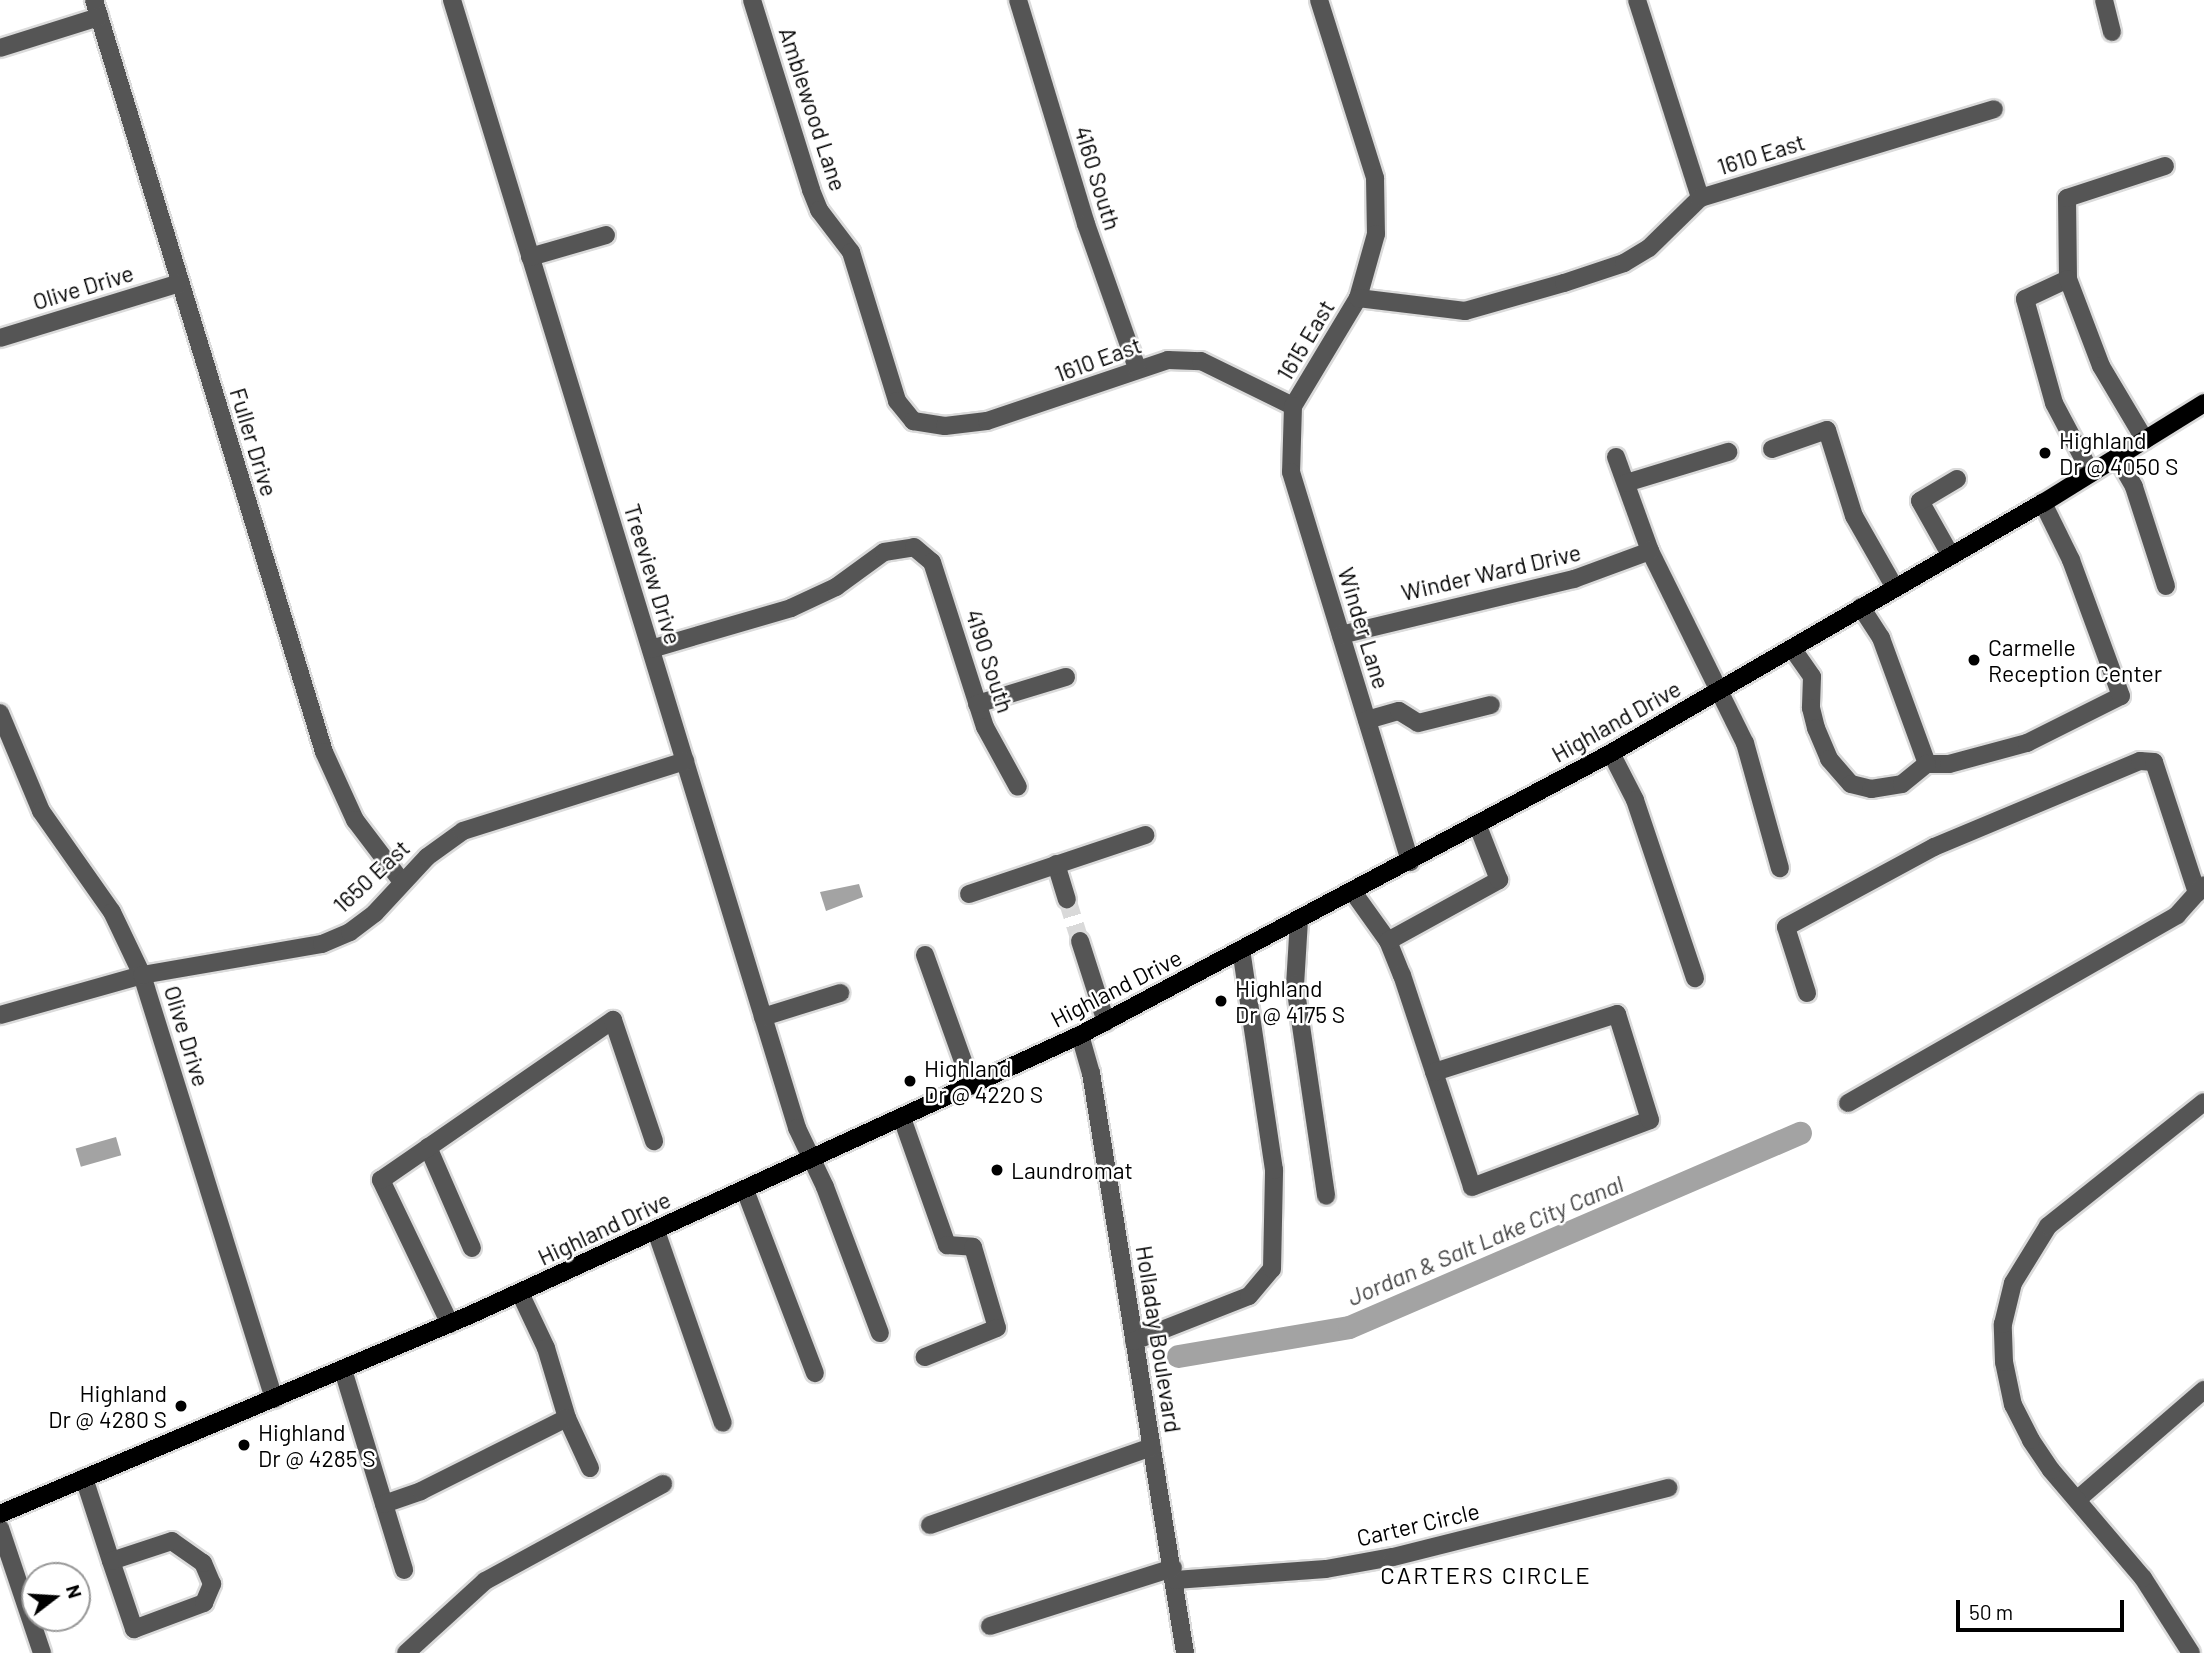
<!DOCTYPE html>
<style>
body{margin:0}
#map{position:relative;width:2204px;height:1653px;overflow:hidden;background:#fff;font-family:Barlow,sans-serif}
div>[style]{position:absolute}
.water>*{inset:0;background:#a3a3a3;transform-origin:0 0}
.canal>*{height:23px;margin:-11.5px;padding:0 11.5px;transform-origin:11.5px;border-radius:11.5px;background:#a3a3a3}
.minor-tunnel>*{height:18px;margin-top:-9px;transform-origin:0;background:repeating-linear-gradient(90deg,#d9d9d9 0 18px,transparent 0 27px)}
.roads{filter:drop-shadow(2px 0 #dbdbdb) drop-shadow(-2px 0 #dbdbdb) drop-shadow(0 2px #dbdbdb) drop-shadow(0 -2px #dbdbdb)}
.minor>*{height:18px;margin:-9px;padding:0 9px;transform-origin:9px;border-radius:9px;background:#555}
.major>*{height:18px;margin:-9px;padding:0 9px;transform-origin:9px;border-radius:9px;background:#000}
.dots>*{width:19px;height:19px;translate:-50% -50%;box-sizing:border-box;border:4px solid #fff;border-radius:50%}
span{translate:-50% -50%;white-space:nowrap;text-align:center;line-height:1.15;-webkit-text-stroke:5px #fff;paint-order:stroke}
.street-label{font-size:23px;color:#000}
.poi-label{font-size:23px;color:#000}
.left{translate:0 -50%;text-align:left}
.right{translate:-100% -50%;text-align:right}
.water-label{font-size:24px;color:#444;font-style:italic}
.neighbourhood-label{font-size:24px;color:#000;letter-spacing:2px}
.north{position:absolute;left:21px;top:1562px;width:70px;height:70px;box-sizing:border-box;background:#fff;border:2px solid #999;border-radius:50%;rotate:73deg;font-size:19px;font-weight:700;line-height:28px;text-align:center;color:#000}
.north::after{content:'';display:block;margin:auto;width:24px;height:32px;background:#000;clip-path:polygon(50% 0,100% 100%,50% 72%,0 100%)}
.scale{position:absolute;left:1956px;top:1600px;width:168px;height:32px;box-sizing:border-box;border:4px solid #000;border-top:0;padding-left:9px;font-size:21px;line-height:24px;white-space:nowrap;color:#000;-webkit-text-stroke:5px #fff;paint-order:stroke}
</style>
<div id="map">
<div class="water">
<i style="clip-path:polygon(859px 884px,863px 897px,826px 911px,820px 892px)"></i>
<i style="left:116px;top:1137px;width:19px;height:42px;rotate:74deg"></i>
</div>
<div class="canal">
<i style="left:1178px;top:1356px;width:173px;rotate:-9.6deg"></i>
<i style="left:1349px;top:1327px;width:491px;rotate:-23.3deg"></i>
</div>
<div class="minor-tunnel">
<i style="left:1067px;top:899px;width:44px;rotate:72.8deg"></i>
</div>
<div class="roads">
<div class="minor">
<i style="left:94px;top:0;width:786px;rotate:72.99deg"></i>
<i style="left:324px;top:752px;width:75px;rotate:65.5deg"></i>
<i style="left:355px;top:820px;width:78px;rotate:52.8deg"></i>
<i style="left:452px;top:0;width:1180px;rotate:72.99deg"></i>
<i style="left:797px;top:1128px;width:65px;rotate:64.6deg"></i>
<i style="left:825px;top:1187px;width:156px;rotate:69.4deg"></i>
<i style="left:752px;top:0;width:199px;rotate:72.7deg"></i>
<i style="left:811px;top:190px;width:22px;rotate:68deg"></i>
<i style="left:819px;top:210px;width:53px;rotate:52.7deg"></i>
<i style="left:851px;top:252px;width:156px;rotate:72.8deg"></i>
<i style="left:897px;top:401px;width:26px;rotate:51deg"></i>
<i style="left:913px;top:421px;width:32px;rotate:9deg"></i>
<i style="left:945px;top:426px;width:42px;rotate:-6.8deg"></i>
<i style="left:987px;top:421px;width:191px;rotate:-18.6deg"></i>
<i style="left:1168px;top:360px;width:33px;rotate:2deg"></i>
<i style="left:1201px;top:361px;width:102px;rotate:26.1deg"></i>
<i style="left:1018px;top:0;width:234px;rotate:73.1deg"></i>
<i style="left:1086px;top:224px;width:153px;rotate:70.5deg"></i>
<i style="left:1319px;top:0;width:187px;rotate:72.5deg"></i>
<i style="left:1375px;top:178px;width:56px;rotate:89deg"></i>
<i style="left:1376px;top:234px;width:66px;rotate:105.7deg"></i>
<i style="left:1358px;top:298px;width:126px;rotate:121deg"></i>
<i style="left:1293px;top:406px;width:66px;rotate:91.7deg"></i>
<i style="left:1291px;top:472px;width:408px;rotate:73deg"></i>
<i style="left:1637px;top:0;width:208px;rotate:72.3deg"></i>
<i style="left:2104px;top:0;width:33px;rotate:76deg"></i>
<i style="left:0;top:48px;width:104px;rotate:-17.4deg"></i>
<i style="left:530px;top:257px;width:79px;rotate:-16.1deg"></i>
<i style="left:2068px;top:279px;width:81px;rotate:-90.7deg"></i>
<i style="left:2067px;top:198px;width:103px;rotate:-18.1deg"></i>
<i style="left:1358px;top:298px;width:108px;rotate:6.9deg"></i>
<i style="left:1465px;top:311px;width:103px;rotate:-15.8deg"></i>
<i style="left:1564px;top:283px;width:63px;rotate:-18.4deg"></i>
<i style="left:1624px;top:263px;width:29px;rotate:-31deg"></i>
<i style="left:1649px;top:248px;width:71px;rotate:-44.4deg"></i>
<i style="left:1700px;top:198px;width:307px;rotate:-16.8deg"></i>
<i style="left:0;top:338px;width:188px;rotate:-17deg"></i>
<i style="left:1772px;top:449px;width:58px;rotate:-19.1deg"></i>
<i style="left:1827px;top:430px;width:90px;rotate:72.6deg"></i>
<i style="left:1854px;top:516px;width:83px;rotate:60.3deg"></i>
<i style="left:1616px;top:457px;width:100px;rotate:70.1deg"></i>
<i style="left:1650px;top:551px;width:214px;rotate:63.7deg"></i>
<i style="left:1745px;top:743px;width:130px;rotate:74.4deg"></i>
<i style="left:2117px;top:457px;width:34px;rotate:60deg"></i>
<i style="left:2134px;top:487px;width:104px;rotate:72.1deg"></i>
<i style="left:2091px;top:473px;width:79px;rotate:-117.9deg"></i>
<i style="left:2054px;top:403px;width:108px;rotate:-105.6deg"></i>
<i style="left:2025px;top:299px;width:47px;rotate:-24.9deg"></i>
<i style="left:2068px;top:279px;width:93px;rotate:69.2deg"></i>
<i style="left:2101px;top:366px;width:86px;rotate:59.3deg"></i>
<i style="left:1626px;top:483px;width:107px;rotate:-16.9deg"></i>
<i style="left:1951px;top:556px;width:63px;rotate:-119.4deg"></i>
<i style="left:1920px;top:501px;width:43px;rotate:-30.7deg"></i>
<i style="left:1861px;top:607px;width:37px;rotate:57deg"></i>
<i style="left:1881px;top:638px;width:134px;rotate:69.9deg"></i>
<i style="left:1927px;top:764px;width:22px"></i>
<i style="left:1949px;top:764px;width:81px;rotate:-15.1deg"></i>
<i style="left:2027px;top:743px;width:105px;rotate:-26.6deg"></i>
<i style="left:2121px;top:696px;width:145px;rotate:-110.2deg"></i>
<i style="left:2071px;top:560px;width:64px;rotate:-116.2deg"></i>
<i style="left:1341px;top:635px;width:240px;rotate:-13.5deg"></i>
<i style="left:1574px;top:579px;width:81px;rotate:-20.2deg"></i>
<i style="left:1792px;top:648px;width:35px;rotate:55deg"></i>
<i style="left:1812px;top:677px;width:31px;rotate:92deg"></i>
<i style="left:1811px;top:708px;width:21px;rotate:76deg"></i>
<i style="left:1816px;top:728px;width:34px;rotate:67deg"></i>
<i style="left:1829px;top:759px;width:33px;rotate:49deg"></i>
<i style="left:1851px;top:784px;width:21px;rotate:14deg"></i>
<i style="left:1871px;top:789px;width:31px;rotate:-9deg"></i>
<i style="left:1902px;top:784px;width:32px;rotate:-39deg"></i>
<i style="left:651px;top:649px;width:146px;rotate:-16.3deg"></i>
<i style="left:791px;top:608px;width:50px;rotate:-25deg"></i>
<i style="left:836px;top:587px;width:59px;rotate:-36.1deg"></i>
<i style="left:884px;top:552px;width:30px;rotate:-9deg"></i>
<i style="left:914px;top:547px;width:23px;rotate:40deg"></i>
<i style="left:932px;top:562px;width:173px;rotate:72.2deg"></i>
<i style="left:985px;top:727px;width:68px;rotate:61.2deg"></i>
<i style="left:977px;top:704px;width:93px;rotate:-16.9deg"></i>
<i style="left:0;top:713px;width:106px;rotate:67.3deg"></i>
<i style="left:41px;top:811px;width:123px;rotate:54.9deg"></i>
<i style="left:112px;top:912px;width:70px;rotate:64.5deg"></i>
<i style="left:142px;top:975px;width:444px;rotate:72.7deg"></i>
<i style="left:1367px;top:720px;width:33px;rotate:-16deg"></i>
<i style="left:1399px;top:711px;width:22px;rotate:32deg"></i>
<i style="left:1418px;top:723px;width:75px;rotate:-13.9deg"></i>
<i style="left:1611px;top:753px;width:53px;rotate:62.9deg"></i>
<i style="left:1635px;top:800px;width:188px;rotate:71.4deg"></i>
<i style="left:1056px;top:864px;width:37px;rotate:73deg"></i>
<i style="left:1353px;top:892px;width:60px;rotate:54.5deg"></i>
<i style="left:1388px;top:941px;width:37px;rotate:68deg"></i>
<i style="left:1402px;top:975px;width:223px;rotate:71.7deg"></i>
<i style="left:1472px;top:1187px;width:190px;rotate:-20.6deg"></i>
<i style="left:1650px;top:1120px;width:111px;rotate:-107.3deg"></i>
<i style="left:1617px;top:1014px;width:192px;rotate:162.4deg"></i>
<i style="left:969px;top:894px;width:186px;rotate:-18.5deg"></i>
<i style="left:1299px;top:920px;width:65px;rotate:93.5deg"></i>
<i style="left:1295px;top:985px;width:213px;rotate:81.6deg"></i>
<i style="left:1080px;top:941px;width:85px;rotate:72.2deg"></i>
<i style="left:1388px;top:941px;width:127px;rotate:-28.8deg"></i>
<i style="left:1499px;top:880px;width:58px;rotate:-111.3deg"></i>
<i style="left:925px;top:955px;width:139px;rotate:70.3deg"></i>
<i style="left:1807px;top:993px;width:69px;rotate:-107.7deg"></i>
<i style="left:1786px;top:927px;width:168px;rotate:-28.4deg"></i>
<i style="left:1934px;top:847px;width:223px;rotate:-22.7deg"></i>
<i style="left:2140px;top:761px;width:14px;rotate:4deg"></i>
<i style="left:2154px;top:762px;width:138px;rotate:71.8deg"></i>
<i style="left:0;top:1015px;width:148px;rotate:-15.7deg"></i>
<i style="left:142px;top:975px;width:183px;rotate:-9.8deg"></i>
<i style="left:322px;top:944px;width:30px;rotate:-23deg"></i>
<i style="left:350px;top:932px;width:31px;rotate:-37deg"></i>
<i style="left:375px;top:913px;width:76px;rotate:-47.1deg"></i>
<i style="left:427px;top:857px;width:44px;rotate:-35.8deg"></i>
<i style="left:463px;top:831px;width:233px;rotate:-17.5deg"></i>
<i style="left:763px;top:1017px;width:81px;rotate:-17.3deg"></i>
<i style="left:1080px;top:1035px;width:40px;rotate:74deg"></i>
<i style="left:1091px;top:1073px;width:588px;rotate:80.79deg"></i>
<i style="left:1848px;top:1103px;width:379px;rotate:-29.7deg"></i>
<i style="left:2177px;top:915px;width:40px;rotate:-48deg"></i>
<i style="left:902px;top:1118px;width:135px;rotate:70.5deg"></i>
<i style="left:947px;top:1245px;width:26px;rotate:4deg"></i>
<i style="left:973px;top:1247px;width:84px;rotate:73.5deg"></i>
<i style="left:997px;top:1328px;width:78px;rotate:158.1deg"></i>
<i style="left:428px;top:1147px;width:110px;rotate:66.5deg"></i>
<i style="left:745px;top:1190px;width:196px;rotate:69.1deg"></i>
<i style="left:656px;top:1231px;width:203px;rotate:70.8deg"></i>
<i style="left:520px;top:1293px;width:61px;rotate:64.7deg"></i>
<i style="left:546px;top:1348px;width:73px;rotate:73.3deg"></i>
<i style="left:567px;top:1418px;width:55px;rotate:65.3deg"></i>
<i style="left:450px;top:1324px;width:160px;rotate:-115.6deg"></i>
<i style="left:381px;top:1180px;width:282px;rotate:-34.6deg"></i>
<i style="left:613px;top:1020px;width:128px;rotate:71.3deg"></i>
<i style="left:1134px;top:1341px;width:123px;rotate:-21.4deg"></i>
<i style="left:1249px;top:1296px;width:35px;rotate:-50deg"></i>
<i style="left:1272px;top:1269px;width:99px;rotate:-88.8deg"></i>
<i style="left:1274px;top:1170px;width:222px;rotate:-98.5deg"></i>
<i style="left:343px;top:1370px;width:209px;rotate:73deg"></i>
<i style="left:84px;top:1478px;width:87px;rotate:72deg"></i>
<i style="left:111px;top:1561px;width:72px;rotate:71.3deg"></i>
<i style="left:134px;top:1629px;width:75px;rotate:-20.4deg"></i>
<i style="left:204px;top:1603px;width:21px;rotate:-67deg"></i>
<i style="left:212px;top:1584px;width:23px;rotate:-113deg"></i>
<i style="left:203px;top:1563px;width:38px;rotate:-145deg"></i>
<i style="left:172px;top:1541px;width:64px;rotate:161.8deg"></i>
<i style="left:2078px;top:1499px;width:167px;rotate:-40.9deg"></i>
<i style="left:384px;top:1504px;width:39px;rotate:-19deg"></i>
<i style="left:421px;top:1491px;width:163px;rotate:-26.6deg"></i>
<i style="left:930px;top:1525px;width:235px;rotate:-19.4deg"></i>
<i style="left:0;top:1528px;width:132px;rotate:71.4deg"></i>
<i style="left:1175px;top:1580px;width:151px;rotate:-4.2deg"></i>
<i style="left:1326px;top:1569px;width:68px;rotate:-10.2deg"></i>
<i style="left:1393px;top:1557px;width:284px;rotate:-14.1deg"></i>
<i style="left:990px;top:1626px;width:192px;rotate:-17.6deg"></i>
<i style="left:406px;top:1653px;width:107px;rotate:-42.3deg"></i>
<i style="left:485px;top:1581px;width:203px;rotate:-28.6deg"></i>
<i style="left:2191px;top:1653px;width:89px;rotate:-122.6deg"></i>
<i style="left:2143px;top:1578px;width:142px;rotate:-130.4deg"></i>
<i style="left:2051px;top:1470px;width:36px;rotate:-124deg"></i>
<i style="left:2031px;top:1440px;width:39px;rotate:-117deg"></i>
<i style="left:2013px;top:1405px;width:44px;rotate:-101.8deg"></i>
<i style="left:2004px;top:1362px;width:38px;rotate:-92deg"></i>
<i style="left:2003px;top:1324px;width:42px;rotate:-76.3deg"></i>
<i style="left:2013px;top:1283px;width:67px;rotate:-58.4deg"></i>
<i style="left:2048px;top:1226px;width:199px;rotate:-38.5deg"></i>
</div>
<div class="major">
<i style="left:0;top:1514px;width:510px;rotate:-22.95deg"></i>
<i style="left:470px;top:1315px;width:671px;rotate:-24.66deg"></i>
<i style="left:1080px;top:1035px;width:601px;rotate:-27.97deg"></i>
<i style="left:1611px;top:753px;width:499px;rotate:-30.1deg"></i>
<i style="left:2043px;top:503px;width:190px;rotate:-31.8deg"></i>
</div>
</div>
<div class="dots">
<i style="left:2045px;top:453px;background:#000"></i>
<i style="left:1974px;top:660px;background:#000"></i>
<i style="left:1221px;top:1001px;background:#000"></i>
<i style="left:910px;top:1081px;background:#000"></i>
<i style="left:997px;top:1170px;background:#000"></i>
<i style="left:181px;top:1406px;background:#000"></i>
<i style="left:244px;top:1445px;background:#000"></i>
</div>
<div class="street-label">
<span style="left:813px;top:109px;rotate:72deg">Amblewood Lane</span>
<span style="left:1761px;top:154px;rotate:-17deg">1610 East</span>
<span style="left:1098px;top:178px;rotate:73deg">4160 South</span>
<span style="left:83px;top:287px;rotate:-17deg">Olive Drive</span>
<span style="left:1305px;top:340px;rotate:-59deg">1615 East</span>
<span style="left:1098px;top:359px;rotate:-20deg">1610 East</span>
<span style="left:254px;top:442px;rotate:73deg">Fuller Drive</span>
<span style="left:1491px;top:572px;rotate:-13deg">Winder Ward Drive</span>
<span style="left:653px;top:574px;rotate:73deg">Treeview Drive</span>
<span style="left:1364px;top:628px;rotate:73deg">Winder Lane</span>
<span style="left:990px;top:661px;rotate:72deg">4190 South</span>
<span style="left:1616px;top:721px;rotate:-29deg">Highland Drive</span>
<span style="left:371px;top:876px;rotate:-43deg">1650 East</span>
<span style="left:1116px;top:988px;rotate:-27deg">Highland Drive</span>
<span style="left:187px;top:1036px;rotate:73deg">Olive Drive</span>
<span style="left:604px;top:1228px;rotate:-25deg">Highland Drive</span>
<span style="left:1159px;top:1339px;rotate:81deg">Holladay Boulevard</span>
<span style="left:1418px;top:1524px;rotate:-13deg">Carter Circle</span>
</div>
<div class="poi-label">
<span class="left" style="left:2059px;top:453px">Highland<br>Dr @ 4050 S</span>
<span class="left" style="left:1988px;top:660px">Carmelle<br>Reception Center</span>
<span class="left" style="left:1235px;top:1001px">Highland<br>Dr @ 4175 S</span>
<span class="left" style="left:924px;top:1081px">Highland<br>Dr @ 4220 S</span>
<span class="left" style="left:1011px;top:1170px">Laundromat</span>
<span class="right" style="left:167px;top:1406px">Highland<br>Dr @ 4280 S</span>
<span class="left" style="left:258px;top:1445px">Highland<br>Dr @ 4285 S</span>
</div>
<div class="water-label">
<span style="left:1485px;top:1240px;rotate:-23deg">Jordan &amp; Salt Lake City Canal</span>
</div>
<div class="neighbourhood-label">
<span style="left:1486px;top:1575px">CARTERS CIRCLE</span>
</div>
<div class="north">N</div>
<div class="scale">50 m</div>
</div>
